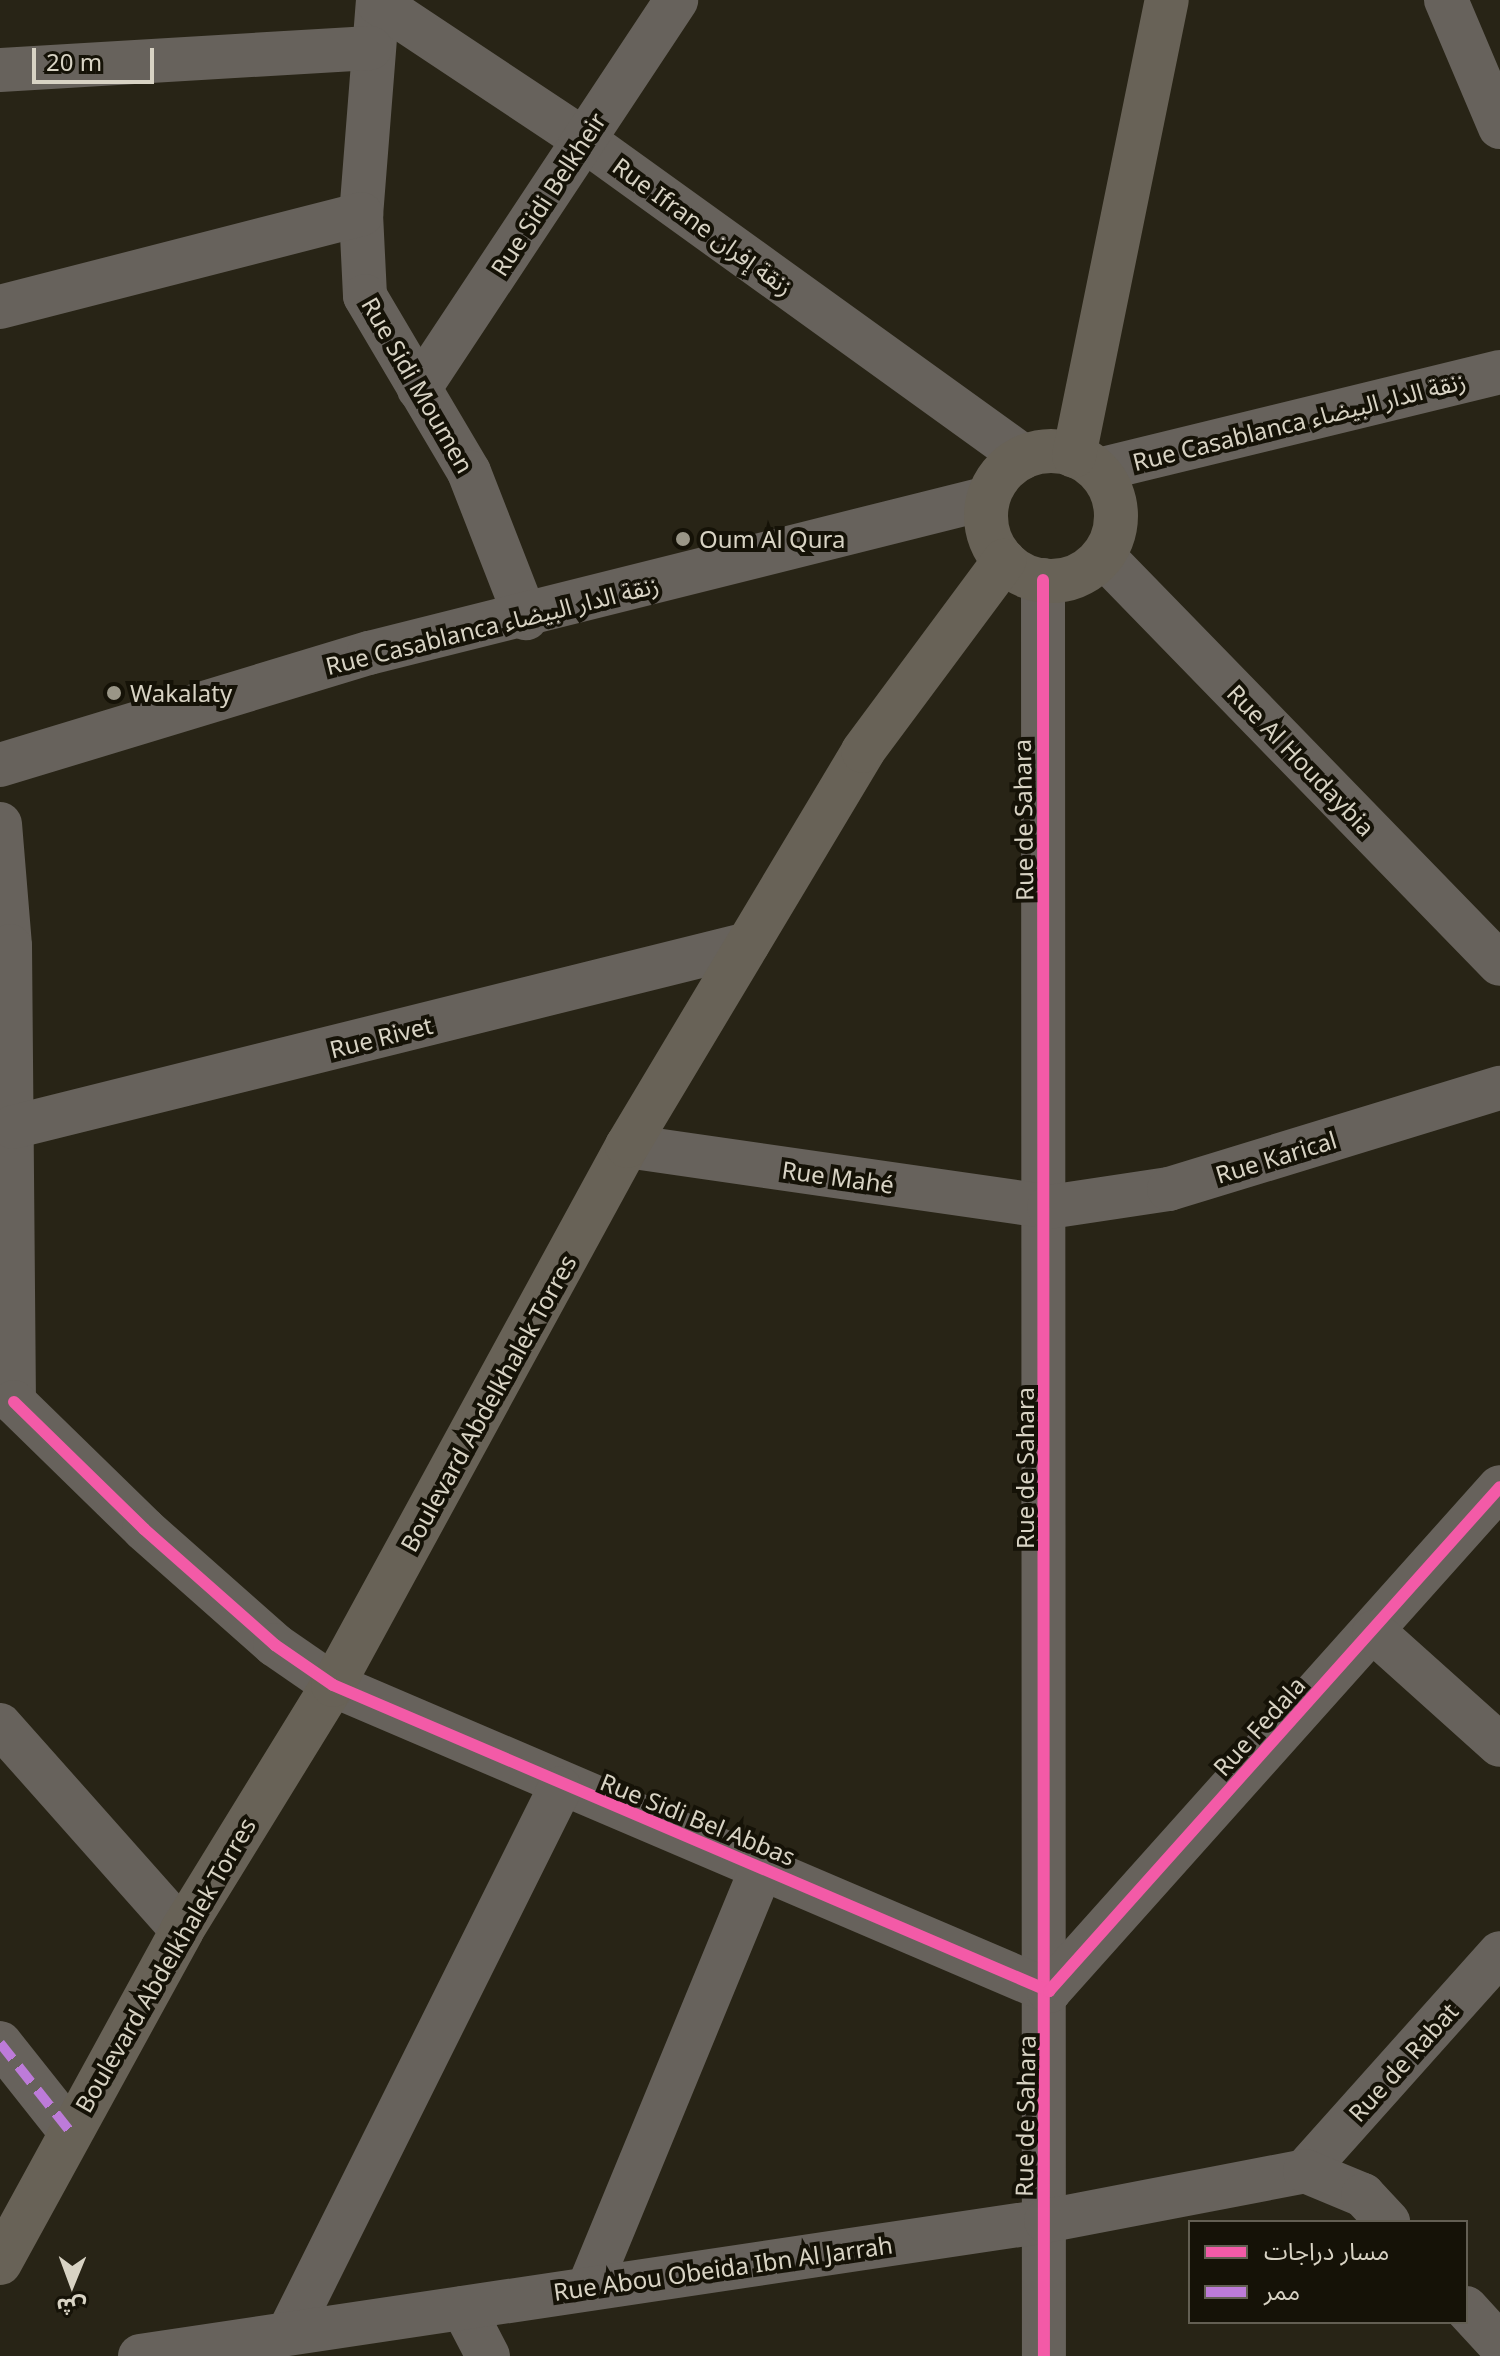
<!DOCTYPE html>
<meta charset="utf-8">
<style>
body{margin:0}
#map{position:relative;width:1500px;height:2356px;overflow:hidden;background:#282416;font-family:"Noto Sans","Noto Sans Arabic",sans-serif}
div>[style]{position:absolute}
.minor>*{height:44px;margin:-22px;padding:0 22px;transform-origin:22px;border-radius:22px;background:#67625c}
.major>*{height:44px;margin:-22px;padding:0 22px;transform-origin:22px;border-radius:22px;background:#686257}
.major>.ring{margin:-22px;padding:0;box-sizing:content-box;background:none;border:44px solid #686257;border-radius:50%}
.quiet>*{height:10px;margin-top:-5px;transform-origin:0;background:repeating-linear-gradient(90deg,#bd7bd9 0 20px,transparent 0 30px)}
.cycleway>*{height:12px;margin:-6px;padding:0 6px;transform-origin:6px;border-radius:6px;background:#f35aa7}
.dots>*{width:22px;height:22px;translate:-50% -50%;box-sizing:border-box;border:4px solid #151207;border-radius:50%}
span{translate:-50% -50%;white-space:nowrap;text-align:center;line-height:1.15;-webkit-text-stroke:8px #151207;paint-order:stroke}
.street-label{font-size:24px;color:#d8d3c4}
.poi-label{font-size:24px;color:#d8d3c4}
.left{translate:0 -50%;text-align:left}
.legend{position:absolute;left:1188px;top:2220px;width:280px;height:104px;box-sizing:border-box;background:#151207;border:2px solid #635f53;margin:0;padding:10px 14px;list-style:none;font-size:24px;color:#d8d3c4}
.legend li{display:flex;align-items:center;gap:16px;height:40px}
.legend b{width:40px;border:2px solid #635f53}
.north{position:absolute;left:32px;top:2244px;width:80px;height:80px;-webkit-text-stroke:6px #151207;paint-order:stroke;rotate:181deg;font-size:22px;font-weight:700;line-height:32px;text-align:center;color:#d8d3c4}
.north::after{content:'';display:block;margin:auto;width:28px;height:36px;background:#d8d3c4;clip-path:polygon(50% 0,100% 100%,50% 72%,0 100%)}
.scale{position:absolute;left:32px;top:48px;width:122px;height:36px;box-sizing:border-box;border:4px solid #d8d3c4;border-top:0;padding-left:10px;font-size:24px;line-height:28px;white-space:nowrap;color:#d8d3c4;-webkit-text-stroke:6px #151207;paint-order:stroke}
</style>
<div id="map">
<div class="minor">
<i style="left:378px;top:0;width:215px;rotate:94.5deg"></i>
<i style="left:361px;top:214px;width:82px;rotate:87.2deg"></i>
<i style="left:365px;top:296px;width:204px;rotate:59.4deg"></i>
<i style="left:469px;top:472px;width:157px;rotate:68.7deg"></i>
<i style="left:1446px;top:0;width:138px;rotate:67deg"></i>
<i style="left:378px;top:3px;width:247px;rotate:33.6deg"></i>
<i style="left:584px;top:140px;width:542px;rotate:35.77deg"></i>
<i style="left:0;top:70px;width:371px;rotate:-3.4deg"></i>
<i style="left:0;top:307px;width:373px;rotate:-14.4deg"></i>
<i style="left:419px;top:389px;width:466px;rotate:-56.5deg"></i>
<i style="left:1098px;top:470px;width:414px;rotate:-13.7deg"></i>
<i style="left:1103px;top:556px;width:569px;rotate:45.78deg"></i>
<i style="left:1043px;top:580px;width:1776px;rotate:89.97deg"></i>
<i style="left:0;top:765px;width:386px;rotate:-16.9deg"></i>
<i style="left:369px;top:653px;width:638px;rotate:-14.06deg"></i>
<i style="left:0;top:824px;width:122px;rotate:85.3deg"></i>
<i style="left:10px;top:946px;width:456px;rotate:89.5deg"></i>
<i style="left:13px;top:1127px;width:757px;rotate:-13.98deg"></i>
<i style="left:627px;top:1146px;width:426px;rotate:8.2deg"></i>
<i style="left:1049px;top:1207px;width:121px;rotate:-8.5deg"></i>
<i style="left:1169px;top:1189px;width:346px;rotate:-17deg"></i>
<i style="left:14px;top:1402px;width:182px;rotate:44.3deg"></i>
<i style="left:144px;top:1529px;width:175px;rotate:41.5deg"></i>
<i style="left:275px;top:1645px;width:70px;rotate:34.6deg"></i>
<i style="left:333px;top:1685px;width:779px;rotate:23.14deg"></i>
<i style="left:1049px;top:1991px;width:676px;rotate:-48.18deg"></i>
<i style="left:1374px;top:1632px;width:169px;rotate:41.9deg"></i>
<i style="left:0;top:1725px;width:274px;rotate:48.4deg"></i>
<i style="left:0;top:2043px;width:111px;rotate:51.6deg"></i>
<i style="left:1305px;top:2171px;width:292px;rotate:-48.2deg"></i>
<i style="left:589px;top:2287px;width:453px;rotate:-67.6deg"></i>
<i style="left:463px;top:2308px;width:54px;rotate:62.5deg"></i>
<i style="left:1466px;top:2308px;width:50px;rotate:47.4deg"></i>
<i style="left:291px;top:2328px;width:603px;rotate:-63.52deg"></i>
<i style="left:140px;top:2356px;width:916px;rotate:-8.48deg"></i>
<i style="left:1046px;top:2221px;width:264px;rotate:-10.9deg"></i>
<i style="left:1305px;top:2171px;width:63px;rotate:22.5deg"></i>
<i style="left:1363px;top:2195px;width:37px;rotate:47deg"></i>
</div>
<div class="major">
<i class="ring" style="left:986px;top:451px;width:86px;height:86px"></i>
<i style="left:1074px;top:456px;width:465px;rotate:-78.5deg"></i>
<i style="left:0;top:2263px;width:379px;rotate:-61.3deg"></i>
<i style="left:182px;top:1930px;width:288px;rotate:-58.4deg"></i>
<i style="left:333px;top:1685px;width:614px;rotate:-61.39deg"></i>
<i style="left:627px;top:1146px;width:460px;rotate:-59.1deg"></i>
<i style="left:863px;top:751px;width:237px;rotate:-53.4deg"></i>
</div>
<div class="quiet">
<i style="left:0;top:2043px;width:111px;rotate:51.6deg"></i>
</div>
<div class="cycleway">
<i style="left:1043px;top:580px;width:1776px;rotate:89.97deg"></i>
<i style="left:14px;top:1402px;width:182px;rotate:44.3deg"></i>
<i style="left:144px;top:1529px;width:175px;rotate:41.5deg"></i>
<i style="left:275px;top:1645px;width:70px;rotate:34.6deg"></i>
<i style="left:333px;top:1685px;width:779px;rotate:23.14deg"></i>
<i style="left:1049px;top:1991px;width:676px;rotate:-48.18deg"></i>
</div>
<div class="dots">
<i style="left:683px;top:539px;background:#9a9687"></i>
<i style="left:114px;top:693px;background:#9a9687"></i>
</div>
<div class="street-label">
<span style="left:548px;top:194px;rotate:-57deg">Rue Sidi Belkheir</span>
<span style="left:703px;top:226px;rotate:36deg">Rue Ifrane زنقة إفران</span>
<span style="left:418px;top:385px;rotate:60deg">Rue Sidi Moumen</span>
<span style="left:1299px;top:421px;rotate:-14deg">Rue Casablanca زنقة الدار البيضاء</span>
<span style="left:492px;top:625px;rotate:-14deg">Rue Casablanca زنقة الدار البيضاء</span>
<span style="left:1301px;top:760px;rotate:46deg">Rue Al Houdaybia</span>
<span style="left:1023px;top:820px;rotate:-91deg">Rue de Sahara</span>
<span style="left:381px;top:1037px;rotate:-14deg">Rue Rivet</span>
<span style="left:1276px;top:1157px;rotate:-17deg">Rue Karical</span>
<span style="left:838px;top:1177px;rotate:8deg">Rue Mahé</span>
<span style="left:488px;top:1403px;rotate:-61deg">Boulevard Abdelkhalek Torres</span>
<span style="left:1025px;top:1468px;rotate:-90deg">Rue de Sahara</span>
<span style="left:1259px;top:1726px;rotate:-48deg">Rue Fedala</span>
<span style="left:698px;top:1819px;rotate:22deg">Rue Sidi Bel Abbas</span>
<span style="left:165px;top:1965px;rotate:-60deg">Boulevard Abdelkhalek Torres</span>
<span style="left:1403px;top:2062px;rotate:-48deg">Rue de Rabat</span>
<span style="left:1025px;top:2116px;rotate:-89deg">Rue de Sahara</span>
<span style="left:723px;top:2268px;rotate:-8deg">Rue Abou Obeida Ibn Al Jarrah</span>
</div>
<div class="poi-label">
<span class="left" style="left:699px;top:539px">Oum Al Qura</span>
<span class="left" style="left:130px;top:693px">Wakalaty</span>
</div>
<ul class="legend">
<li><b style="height:10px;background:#f35aa7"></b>مسار دراجات</li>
<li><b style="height:10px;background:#bd7bd9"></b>ممر</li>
</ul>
<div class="north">ش</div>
<div class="scale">20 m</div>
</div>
